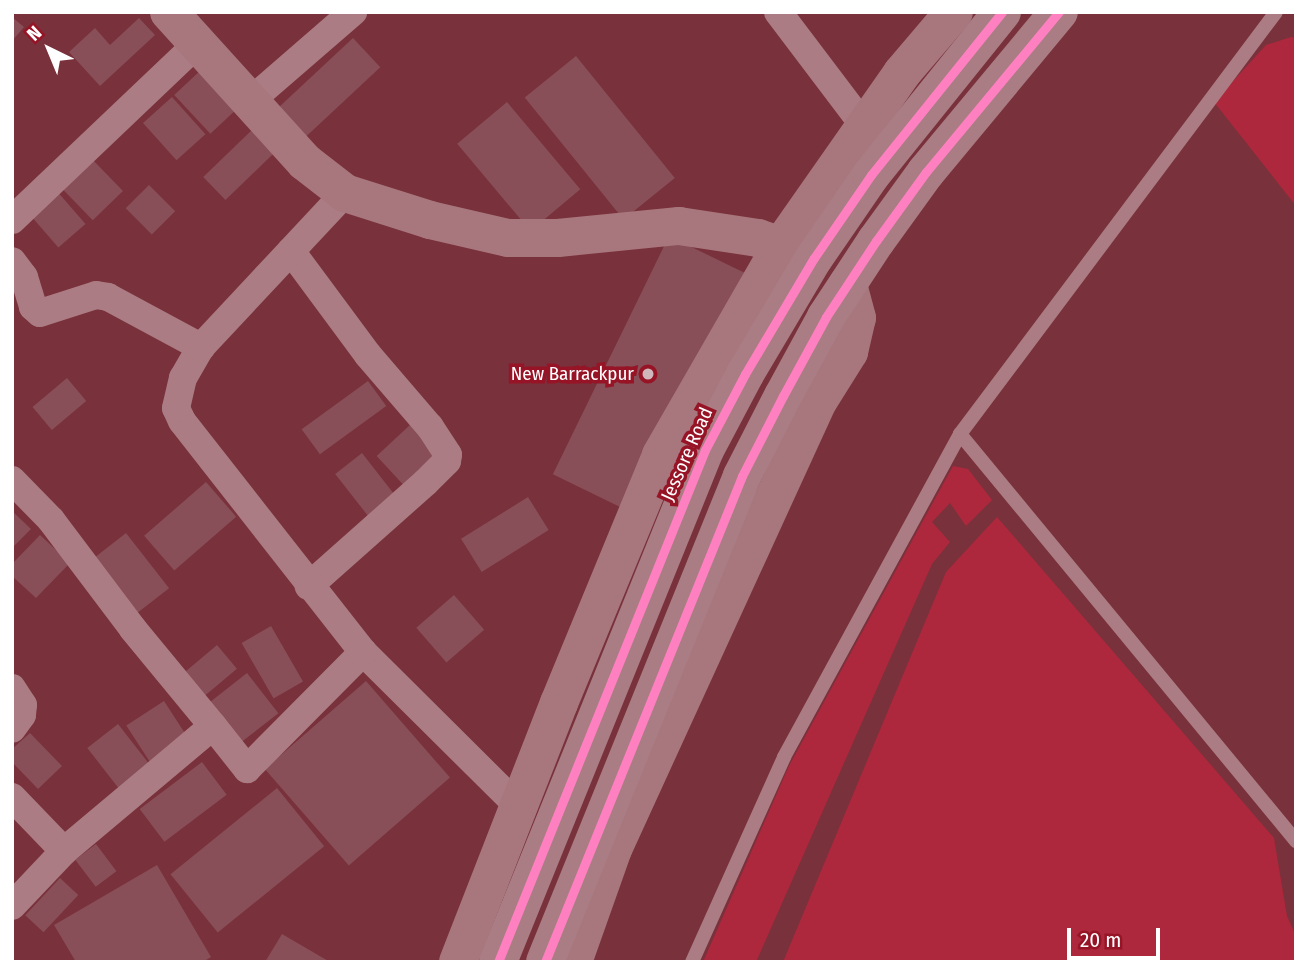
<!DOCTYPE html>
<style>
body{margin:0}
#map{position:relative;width:1308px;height:974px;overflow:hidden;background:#79313c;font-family:"Fira Sans Condensed",sans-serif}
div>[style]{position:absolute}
.green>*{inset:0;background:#ad283c}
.building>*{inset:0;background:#884f58;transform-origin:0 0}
.lane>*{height:14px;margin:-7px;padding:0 7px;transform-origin:7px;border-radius:7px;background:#ab7c83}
.street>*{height:28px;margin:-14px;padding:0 14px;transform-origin:14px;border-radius:14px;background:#ab7c83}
.secondary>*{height:38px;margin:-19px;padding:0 19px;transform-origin:19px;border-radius:19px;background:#a8777d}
.highway>*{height:38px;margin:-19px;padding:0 19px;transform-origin:19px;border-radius:19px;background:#aa7c83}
.cycleway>*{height:9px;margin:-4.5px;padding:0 4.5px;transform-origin:4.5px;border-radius:4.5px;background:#ff80c0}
.dots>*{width:19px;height:19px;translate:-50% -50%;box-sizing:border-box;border:4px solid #961426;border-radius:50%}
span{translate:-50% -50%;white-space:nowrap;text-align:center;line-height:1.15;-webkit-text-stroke:7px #961426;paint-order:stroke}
.poi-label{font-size:19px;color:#fff}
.right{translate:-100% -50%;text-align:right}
.street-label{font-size:19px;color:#fff}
.frame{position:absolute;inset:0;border:14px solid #fff;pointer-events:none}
.north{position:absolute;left:14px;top:14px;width:70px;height:70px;-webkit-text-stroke:5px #961426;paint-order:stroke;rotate:317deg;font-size:19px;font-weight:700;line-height:28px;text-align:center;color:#fff}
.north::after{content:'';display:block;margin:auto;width:24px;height:32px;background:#fff;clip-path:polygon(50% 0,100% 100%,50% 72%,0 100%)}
.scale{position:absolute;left:1067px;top:928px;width:93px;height:32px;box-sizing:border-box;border:4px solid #fff;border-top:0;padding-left:9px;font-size:21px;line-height:24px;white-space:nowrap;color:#fff;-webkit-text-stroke:5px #961426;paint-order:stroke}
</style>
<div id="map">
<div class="green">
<i style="clip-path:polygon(1291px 37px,1296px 38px,1296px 206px,1214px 102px,1266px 45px)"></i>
<i style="clip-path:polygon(953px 466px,968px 469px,992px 500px,966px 526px,950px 503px,932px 522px,950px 542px,932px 564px,756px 962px,703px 962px,789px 766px)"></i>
<i style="clip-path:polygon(997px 517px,1274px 838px,1287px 916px,1296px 936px,1296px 962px,783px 962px,946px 572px)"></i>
</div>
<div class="building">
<i style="clip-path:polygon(12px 17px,24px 27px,12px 41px)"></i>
<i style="clip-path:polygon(139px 18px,155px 35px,100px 86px,69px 52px,95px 28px,110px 45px)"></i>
<i style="left:353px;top:38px;width:40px;height:104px;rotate:47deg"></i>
<i style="left:576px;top:56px;width:157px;height:66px;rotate:51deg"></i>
<i style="left:202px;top:69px;width:53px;height:38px;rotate:47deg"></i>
<i style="left:172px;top:97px;width:50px;height:39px;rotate:48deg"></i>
<i style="left:507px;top:102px;width:114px;height:65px;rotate:50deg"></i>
<i style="left:255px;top:127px;width:32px;height:72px;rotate:46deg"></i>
<i style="left:91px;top:158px;width:46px;height:42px;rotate:46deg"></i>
<i style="left:149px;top:185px;width:37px;height:33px;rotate:45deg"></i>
<i style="left:56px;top:190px;width:45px;height:36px;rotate:49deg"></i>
<i style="left:669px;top:236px;width:88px;height:265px;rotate:26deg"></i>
<i style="left:67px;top:378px;width:30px;height:45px;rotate:50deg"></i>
<i style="left:368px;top:381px;width:31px;height:82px;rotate:54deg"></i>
<i style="left:411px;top:424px;width:49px;height:47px;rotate:47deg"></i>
<i style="left:362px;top:453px;width:58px;height:34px;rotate:52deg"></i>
<i style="left:206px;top:482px;width:46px;height:82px;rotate:49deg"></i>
<i style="left:528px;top:497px;width:39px;height:79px;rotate:58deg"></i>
<i style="clip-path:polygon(12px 511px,31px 529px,12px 548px)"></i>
<i style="left:126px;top:533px;width:70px;height:45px;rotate:52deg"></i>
<i style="clip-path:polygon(40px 535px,70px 563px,36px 598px,12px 576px,12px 564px)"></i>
<i style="left:454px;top:595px;width:46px;height:50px;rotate:49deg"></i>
<i style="left:271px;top:626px;width:64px;height:34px;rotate:60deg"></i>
<i style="left:217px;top:645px;width:31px;height:45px;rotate:50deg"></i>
<i style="left:247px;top:673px;width:51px;height:53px;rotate:52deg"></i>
<i style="left:366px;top:681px;width:128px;height:134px;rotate:49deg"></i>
<i style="left:164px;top:701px;width:48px;height:45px;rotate:57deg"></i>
<i style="left:118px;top:724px;width:57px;height:39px;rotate:52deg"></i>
<i style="clip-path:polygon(30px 733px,62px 766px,38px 789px,12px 762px,12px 749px)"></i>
<i style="left:202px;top:762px;width:41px;height:78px;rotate:53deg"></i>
<i style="left:277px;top:788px;width:75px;height:137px;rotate:51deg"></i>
<i style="left:96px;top:844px;width:34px;height:26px;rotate:53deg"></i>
<i style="clip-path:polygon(157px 865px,211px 957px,203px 962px,76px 962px,54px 925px)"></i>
<i style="left:60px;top:878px;width:25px;height:51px;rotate:43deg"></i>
<i style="clip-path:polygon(282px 934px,330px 962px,265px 962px)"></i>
</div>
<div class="lane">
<i style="left:960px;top:434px;width:528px;rotate:50.46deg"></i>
<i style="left:692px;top:962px;width:225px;rotate:-65.8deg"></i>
<i style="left:784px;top:757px;width:368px;rotate:-61.4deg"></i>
<i style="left:960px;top:434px;width:527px;rotate:-53.17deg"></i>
</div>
<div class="street">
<i style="left:778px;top:12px;width:159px;rotate:52.9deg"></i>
<i style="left:249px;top:102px;width:138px;rotate:-40.9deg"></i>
<i style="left:12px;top:220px;width:257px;rotate:-43.6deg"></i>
<i style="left:291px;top:251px;width:129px;rotate:53.5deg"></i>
<i style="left:368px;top:355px;width:95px;rotate:49.3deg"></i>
<i style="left:430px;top:427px;width:33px;rotate:57deg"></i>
<i style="left:448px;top:455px;width:6px;rotate:99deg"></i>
<i style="left:447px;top:461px;width:30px;rotate:135deg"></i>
<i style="left:426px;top:482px;width:157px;rotate:138.4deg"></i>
<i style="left:12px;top:261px;width:20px;rotate:53deg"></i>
<i style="left:24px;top:277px;width:31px;rotate:73deg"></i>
<i style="left:33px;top:307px;width:9px;rotate:41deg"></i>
<i style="left:40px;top:313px;width:59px;rotate:-17.8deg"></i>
<i style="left:96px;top:295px;width:12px;rotate:9deg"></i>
<i style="left:108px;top:297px;width:106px;rotate:28.3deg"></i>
<i style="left:12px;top:480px;width:56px;rotate:45.7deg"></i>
<i style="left:51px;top:520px;width:136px;rotate:53deg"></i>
<i style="left:133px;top:629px;width:126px;rotate:50.5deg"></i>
<i style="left:363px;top:652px;width:218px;rotate:44.8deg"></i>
<i style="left:12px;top:688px;width:20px;rotate:57deg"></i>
<i style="left:23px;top:705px;width:10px;rotate:96deg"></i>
<i style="left:22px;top:715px;width:17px;rotate:126deg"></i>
<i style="left:12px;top:797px;width:75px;rotate:46.1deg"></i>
<i style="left:12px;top:906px;width:76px;rotate:-46.6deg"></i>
<i style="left:64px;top:851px;width:194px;rotate:-40deg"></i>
<i style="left:213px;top:726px;width:55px;rotate:51.7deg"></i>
<i style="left:247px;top:769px;width:165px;rotate:-45.2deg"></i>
<i style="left:363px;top:652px;width:293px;rotate:-128.1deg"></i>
<i style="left:182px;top:421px;width:14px;rotate:-115deg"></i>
<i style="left:176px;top:408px;width:31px;rotate:-77deg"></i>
<i style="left:183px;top:378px;width:36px;rotate:-60deg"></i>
<i style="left:201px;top:347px;width:211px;rotate:-46.9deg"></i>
</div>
<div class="secondary">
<i style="left:169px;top:12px;width:202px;rotate:47.8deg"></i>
<i style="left:305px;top:162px;width:51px;rotate:37.8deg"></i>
<i style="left:345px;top:193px;width:89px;rotate:17.6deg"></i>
<i style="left:430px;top:220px;width:80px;rotate:13deg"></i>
<i style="left:508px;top:238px;width:50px"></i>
<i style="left:558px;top:238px;width:122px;rotate:-5.7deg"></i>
<i style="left:679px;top:226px;width:80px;rotate:8.6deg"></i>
<i style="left:758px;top:238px;width:24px;rotate:19deg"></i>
<i style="left:458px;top:962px;width:278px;rotate:-68.7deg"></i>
<i style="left:559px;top:703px;width:268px;rotate:-67.6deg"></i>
<i style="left:661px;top:455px;width:241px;rotate:-60.1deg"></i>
<i style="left:781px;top:246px;width:211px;rotate:-55deg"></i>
<i style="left:902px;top:73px;width:80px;rotate:-49.6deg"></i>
<i style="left:573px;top:962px;width:120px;rotate:-70.5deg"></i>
<i style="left:613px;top:849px;width:494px;rotate:-65.4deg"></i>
<i style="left:819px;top:400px;width:57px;rotate:-58deg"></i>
<i style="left:849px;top:352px;width:35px;rotate:-77deg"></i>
<i style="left:857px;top:318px;width:35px;rotate:-105deg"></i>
</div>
<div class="highway">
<i style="left:498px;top:962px;width:552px;rotate:-67.99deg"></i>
<i style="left:705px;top:450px;width:86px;rotate:-62.2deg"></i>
<i style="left:745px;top:374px;width:135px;rotate:-59.3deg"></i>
<i style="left:814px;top:258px;width:101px;rotate:-55.5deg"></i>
<i style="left:871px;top:175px;width:209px;rotate:-51.2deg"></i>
<i style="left:545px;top:962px;width:524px;rotate:-67.93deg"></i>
<i style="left:742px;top:476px;width:90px;rotate:-62.9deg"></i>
<i style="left:783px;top:396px;width:90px;rotate:-61.4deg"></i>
<i style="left:826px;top:317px;width:91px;rotate:-56.7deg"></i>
<i style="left:876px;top:241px;width:85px;rotate:-54.1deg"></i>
<i style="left:926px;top:172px;width:208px;rotate:-50.3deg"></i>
</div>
<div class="cycleway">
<i style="left:498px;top:962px;width:552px;rotate:-67.99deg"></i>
<i style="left:705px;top:450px;width:86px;rotate:-62.2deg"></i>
<i style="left:745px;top:374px;width:135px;rotate:-59.3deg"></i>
<i style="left:814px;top:258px;width:101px;rotate:-55.5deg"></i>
<i style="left:871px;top:175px;width:209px;rotate:-51.2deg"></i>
<i style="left:545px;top:962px;width:524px;rotate:-67.93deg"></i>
<i style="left:742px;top:476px;width:90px;rotate:-62.9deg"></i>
<i style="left:783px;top:396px;width:90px;rotate:-61.4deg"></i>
<i style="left:826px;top:317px;width:91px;rotate:-56.7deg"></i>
<i style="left:876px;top:241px;width:85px;rotate:-54.1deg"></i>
<i style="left:926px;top:172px;width:208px;rotate:-50.3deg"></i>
</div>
<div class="dots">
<i style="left:648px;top:374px;background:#d0b7bb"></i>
</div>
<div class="poi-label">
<span class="right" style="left:634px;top:374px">New Barrackpur</span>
</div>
<div class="street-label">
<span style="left:687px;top:454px;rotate:-66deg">Jessore Road</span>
</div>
<div class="frame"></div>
<div class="north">N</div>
<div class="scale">20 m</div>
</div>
